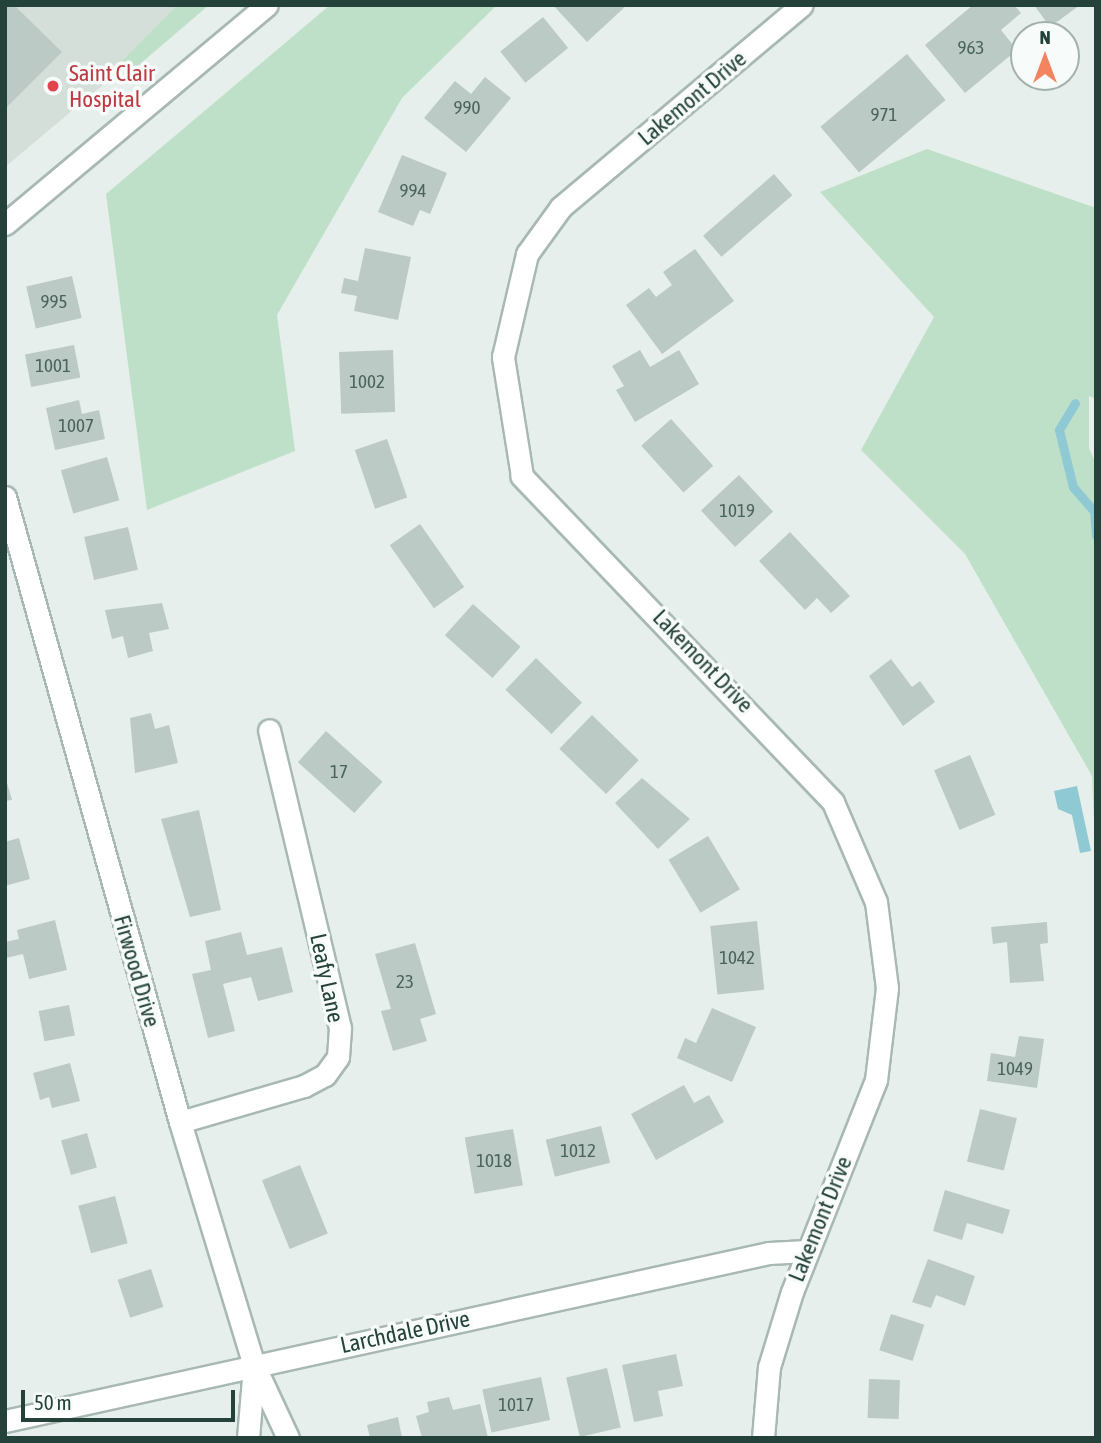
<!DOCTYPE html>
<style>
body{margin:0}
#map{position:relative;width:1101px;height:1443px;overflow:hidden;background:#e6efeb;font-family:"Asap Condensed",sans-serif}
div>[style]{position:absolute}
.built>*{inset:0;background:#d4dfda}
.green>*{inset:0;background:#bfe0c8}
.water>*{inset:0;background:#8ec9d4}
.stream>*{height:9px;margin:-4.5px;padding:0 4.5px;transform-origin:4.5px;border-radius:4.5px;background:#8ec9d4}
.building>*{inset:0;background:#bbcac4;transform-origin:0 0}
.roads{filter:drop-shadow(2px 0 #a8b8b2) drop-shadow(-2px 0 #a8b8b2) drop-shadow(0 2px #a8b8b2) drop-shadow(0 -2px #a8b8b2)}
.minor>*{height:21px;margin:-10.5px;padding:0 10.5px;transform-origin:10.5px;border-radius:10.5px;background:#fff}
.secondary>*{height:21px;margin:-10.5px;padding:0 10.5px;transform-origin:10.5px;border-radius:10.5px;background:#fff}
.dots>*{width:19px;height:19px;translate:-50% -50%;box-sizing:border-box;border:4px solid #f7fbf9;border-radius:50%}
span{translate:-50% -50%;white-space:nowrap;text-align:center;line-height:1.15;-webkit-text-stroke:7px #f7fbf9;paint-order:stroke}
.number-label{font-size:19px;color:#4a645c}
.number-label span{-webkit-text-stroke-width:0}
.health-label{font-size:23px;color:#be3a42}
.left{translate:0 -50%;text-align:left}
.street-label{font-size:23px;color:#24423a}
.frame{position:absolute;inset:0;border:7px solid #24423a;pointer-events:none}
.north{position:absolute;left:1010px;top:21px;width:70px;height:70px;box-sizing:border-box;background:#f7fbf9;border:2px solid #a3b1ad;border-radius:50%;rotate:0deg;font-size:19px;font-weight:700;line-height:28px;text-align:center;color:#24423a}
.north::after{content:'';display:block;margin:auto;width:24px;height:32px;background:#f4845f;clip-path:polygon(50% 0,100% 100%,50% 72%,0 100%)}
.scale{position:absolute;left:21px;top:1390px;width:214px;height:32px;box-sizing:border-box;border:4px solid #24423a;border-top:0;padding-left:9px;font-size:21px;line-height:24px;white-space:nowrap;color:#24423a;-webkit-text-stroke:5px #f7fbf9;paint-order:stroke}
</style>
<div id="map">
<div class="built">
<i style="clip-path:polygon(5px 5px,198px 5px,5px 167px)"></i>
</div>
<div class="green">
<i style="clip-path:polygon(177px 5px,209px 5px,133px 70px,122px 61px)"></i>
<i style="clip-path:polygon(330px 5px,497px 5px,402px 98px,277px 315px,295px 451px,147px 510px,106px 194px)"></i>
<i style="clip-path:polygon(927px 149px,1096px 208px,1096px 399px,1089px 396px,1089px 448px,1096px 464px,1096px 869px,1092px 776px,965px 554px,861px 450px,934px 317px,820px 192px)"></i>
</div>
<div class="water">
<i style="clip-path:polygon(1077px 786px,1091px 851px,1080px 853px,1072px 815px,1058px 809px,1054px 791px)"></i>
</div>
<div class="stream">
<i style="left:1075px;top:403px;width:31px;rotate:121deg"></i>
<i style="left:1059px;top:430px;width:59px;rotate:76.2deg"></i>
<i style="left:1073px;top:487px;width:32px;rotate:49deg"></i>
<i style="left:1094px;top:511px;width:25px;rotate:85deg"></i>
</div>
<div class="building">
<i style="clip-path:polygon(5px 5px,14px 5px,62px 52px,5px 109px)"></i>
<i style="clip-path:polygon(553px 5px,627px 5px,587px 42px)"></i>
<i style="clip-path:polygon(973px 5px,1014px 5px,1021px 13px,1001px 30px,1017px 50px,965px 93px,925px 45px)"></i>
<i style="clip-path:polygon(1034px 5px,1080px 5px,1050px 27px)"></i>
<i style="left:543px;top:17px;width:40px;height:55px;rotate:51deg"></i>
<i style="left:907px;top:54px;width:60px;height:113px;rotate:50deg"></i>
<i style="clip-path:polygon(485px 77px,511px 98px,466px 152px,424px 118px,455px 81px,471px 94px)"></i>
<i style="clip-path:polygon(402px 155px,447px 173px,430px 214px,420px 210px,413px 226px,378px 212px)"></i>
<i style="left:774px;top:174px;width:28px;height:94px;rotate:49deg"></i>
<i style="clip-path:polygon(365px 248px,411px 257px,398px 320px,354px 311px,357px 296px,341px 293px,344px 278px,358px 281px)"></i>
<i style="clip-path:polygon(695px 249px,734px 301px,662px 354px,626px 305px,649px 288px,656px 297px,672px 285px,663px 272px)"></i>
<i style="left:72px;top:276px;width:43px;height:47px;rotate:77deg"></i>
<i style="left:74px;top:345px;width:33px;height:50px;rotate:79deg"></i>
<i style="left:393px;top:350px;width:62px;height:54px;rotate:88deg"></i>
<i style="clip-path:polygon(640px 350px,650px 367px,679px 350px,699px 384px,635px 422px,616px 390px,624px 386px,612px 366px)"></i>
<i style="clip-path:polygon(79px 400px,82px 414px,99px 410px,105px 439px,55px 450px,46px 408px)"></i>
<i style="left:671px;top:419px;width:63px;height:40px;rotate:48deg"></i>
<i style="left:387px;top:439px;width:62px;height:34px;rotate:71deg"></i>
<i style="left:107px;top:457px;width:45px;height:48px;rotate:74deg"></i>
<i style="left:739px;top:475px;width:50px;height:52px;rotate:47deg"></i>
<i style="left:420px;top:524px;width:77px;height:37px;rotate:55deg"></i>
<i style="left:128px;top:527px;width:44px;height:45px;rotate:77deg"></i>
<i style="clip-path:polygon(790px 532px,850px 596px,831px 613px,817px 598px,805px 610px,759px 561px)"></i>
<i style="clip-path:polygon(162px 603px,169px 629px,149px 633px,153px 651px,128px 658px,123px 636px,112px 639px,105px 610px)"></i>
<i style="left:473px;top:604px;width:64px;height:42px;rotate:42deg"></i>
<i style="left:536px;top:658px;width:64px;height:44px;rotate:44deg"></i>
<i style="clip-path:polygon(891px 659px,912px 687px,920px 681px,935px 702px,903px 726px,869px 676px)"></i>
<i style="clip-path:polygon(151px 713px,155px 729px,169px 725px,178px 763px,135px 773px,130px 718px)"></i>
<i style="left:592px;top:715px;width:65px;height:47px;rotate:44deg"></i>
<i style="left:326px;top:731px;width:76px;height:42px;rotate:42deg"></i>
<i style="left:970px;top:755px;width:65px;height:39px;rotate:67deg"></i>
<i style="clip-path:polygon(5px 776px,12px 800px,5px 801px)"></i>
<i style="clip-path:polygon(642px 778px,690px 819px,658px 849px,615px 803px)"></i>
<i style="clip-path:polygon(199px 810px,221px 910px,190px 917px,161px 819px)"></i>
<i style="left:708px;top:836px;width:62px;height:46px;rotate:59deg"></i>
<i style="clip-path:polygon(19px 838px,30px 879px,5px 886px,5px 842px)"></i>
<i style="clip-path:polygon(55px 920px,67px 970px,29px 979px,23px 954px,6px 958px,5px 942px,19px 939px,17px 930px)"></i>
<i style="left:757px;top:921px;width:69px;height:47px;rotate:84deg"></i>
<i style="clip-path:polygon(1047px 922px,1048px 943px,1040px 944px,1044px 981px,1010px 983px,1007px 942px,993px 944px,991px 927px)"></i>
<i style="clip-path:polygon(241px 932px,247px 955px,282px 947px,293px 992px,258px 1001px,251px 977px,223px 984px,235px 1031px,208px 1038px,192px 974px,211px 970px,205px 941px)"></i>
<i style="clip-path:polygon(415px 943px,436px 1014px,420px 1019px,427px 1041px,393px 1051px,381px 1011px,391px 1009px,375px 954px)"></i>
<i style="left:69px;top:1005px;width:31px;height:31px;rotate:79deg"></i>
<i style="clip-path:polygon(712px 1008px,756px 1027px,732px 1082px,677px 1058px,685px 1038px,696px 1043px)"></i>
<i style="clip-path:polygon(1019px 1036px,1044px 1039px,1037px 1088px,987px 1081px,991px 1053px,1015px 1057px)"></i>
<i style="clip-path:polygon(70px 1063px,80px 1101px,52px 1108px,49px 1097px,40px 1100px,33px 1073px)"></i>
<i style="clip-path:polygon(684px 1085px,694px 1103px,709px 1095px,724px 1122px,656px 1160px,631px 1114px)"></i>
<i style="left:980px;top:1109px;width:38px;height:54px;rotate:14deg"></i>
<i style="left:601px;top:1126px;width:38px;height:57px;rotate:76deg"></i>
<i style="left:513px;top:1129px;width:57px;height:49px;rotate:80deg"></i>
<i style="left:87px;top:1133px;width:36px;height:27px;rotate:74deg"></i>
<i style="left:300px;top:1165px;width:74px;height:41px;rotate:68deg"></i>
<i style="clip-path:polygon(945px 1190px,1010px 1210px,1003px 1234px,967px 1223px,962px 1240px,933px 1231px)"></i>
<i style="left:115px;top:1196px;width:49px;height:38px;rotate:75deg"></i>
<i style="clip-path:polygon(928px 1259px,975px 1276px,965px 1306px,936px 1295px,931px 1308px,912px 1302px)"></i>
<i style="left:151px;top:1269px;width:40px;height:35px;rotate:72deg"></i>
<i style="left:891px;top:1314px;width:35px;height:38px;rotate:18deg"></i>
<i style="clip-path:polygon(676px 1354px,683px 1386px,658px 1391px,663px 1416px,634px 1422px,622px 1365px)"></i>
<i style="left:607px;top:1368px;width:61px;height:42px;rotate:77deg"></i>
<i style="left:541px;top:1377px;width:44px;height:60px;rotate:78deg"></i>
<i style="left:869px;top:1379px;width:31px;height:39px;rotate:2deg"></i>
<i style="clip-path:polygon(449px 1397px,453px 1410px,480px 1404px,488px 1438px,422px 1438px,416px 1416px,429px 1412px,427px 1402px)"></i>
<i style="clip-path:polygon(398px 1417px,402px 1438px,370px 1438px,367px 1425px)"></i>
</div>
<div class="roads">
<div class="minor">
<i style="left:5px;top:497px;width:649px;rotate:74.36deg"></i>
<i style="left:180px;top:1122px;width:254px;rotate:73.1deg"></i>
<i style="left:254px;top:1365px;width:81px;rotate:65deg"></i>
<i style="left:180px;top:1122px;width:129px;rotate:-16.2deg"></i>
<i style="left:304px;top:1086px;width:24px;rotate:-28deg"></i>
<i style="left:325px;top:1075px;width:22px;rotate:-54deg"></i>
<i style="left:338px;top:1057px;width:29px;rotate:-86deg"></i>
<i style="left:340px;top:1028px;width:306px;rotate:-103.4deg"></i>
<i style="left:5px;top:1421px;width:782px;rotate:-12.4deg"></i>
<i style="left:769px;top:1253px;width:37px;rotate:-3deg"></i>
<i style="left:248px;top:1438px;width:71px;rotate:-85.2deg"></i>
<i style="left:763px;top:1438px;width:71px;rotate:-85.2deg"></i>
<i style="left:769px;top:1367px;width:78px;rotate:-73deg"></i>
<i style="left:792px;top:1292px;width:228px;rotate:-68.4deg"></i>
<i style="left:876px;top:1080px;width:93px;rotate:-83.2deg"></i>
<i style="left:887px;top:988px;width:87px;rotate:-97.3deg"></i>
<i style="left:876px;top:902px;width:109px;rotate:-113.3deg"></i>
<i style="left:833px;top:802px;width:451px;rotate:-133.7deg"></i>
<i style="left:522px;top:476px;width:121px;rotate:-99.1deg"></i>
<i style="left:503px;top:357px;width:106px;rotate:-76.9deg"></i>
<i style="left:527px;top:254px;width:58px;rotate:-54.1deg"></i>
<i style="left:561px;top:207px;width:314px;rotate:-40deg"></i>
</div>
<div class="secondary">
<i style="left:5px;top:224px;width:341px;rotate:-39.9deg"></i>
</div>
</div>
<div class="dots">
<i style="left:53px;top:86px;background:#e0444e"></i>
</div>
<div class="number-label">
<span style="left:971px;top:48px">963</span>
<span style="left:467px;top:108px">990</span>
<span style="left:884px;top:115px">971</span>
<span style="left:413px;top:191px">994</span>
<span style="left:54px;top:302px">995</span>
<span style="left:53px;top:366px">1001</span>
<span style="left:367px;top:382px">1002</span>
<span style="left:76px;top:426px">1007</span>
<span style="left:737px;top:511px">1019</span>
<span style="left:339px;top:772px">17</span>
<span style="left:737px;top:958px">1042</span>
<span style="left:405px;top:982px">23</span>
<span style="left:1015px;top:1069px">1049</span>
<span style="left:578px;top:1151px">1012</span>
<span style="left:494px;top:1161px">1018</span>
<span style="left:516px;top:1405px">1017</span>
</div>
<div class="health-label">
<span class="left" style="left:69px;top:86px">Saint Clair<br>Hospital</span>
</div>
<div class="street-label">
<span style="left:692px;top:98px;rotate:-40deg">Lakemont Drive</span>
<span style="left:703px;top:661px;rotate:46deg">Lakemont Drive</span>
<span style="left:137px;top:971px;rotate:74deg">Firwood Drive</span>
<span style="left:327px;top:978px;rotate:78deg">Leafy Lane</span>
<span style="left:820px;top:1219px;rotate:-68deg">Lakemont Drive</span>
<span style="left:405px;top:1332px;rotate:-12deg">Larchdale Drive</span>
</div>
<div class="frame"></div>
<div class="north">N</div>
<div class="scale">50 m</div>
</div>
